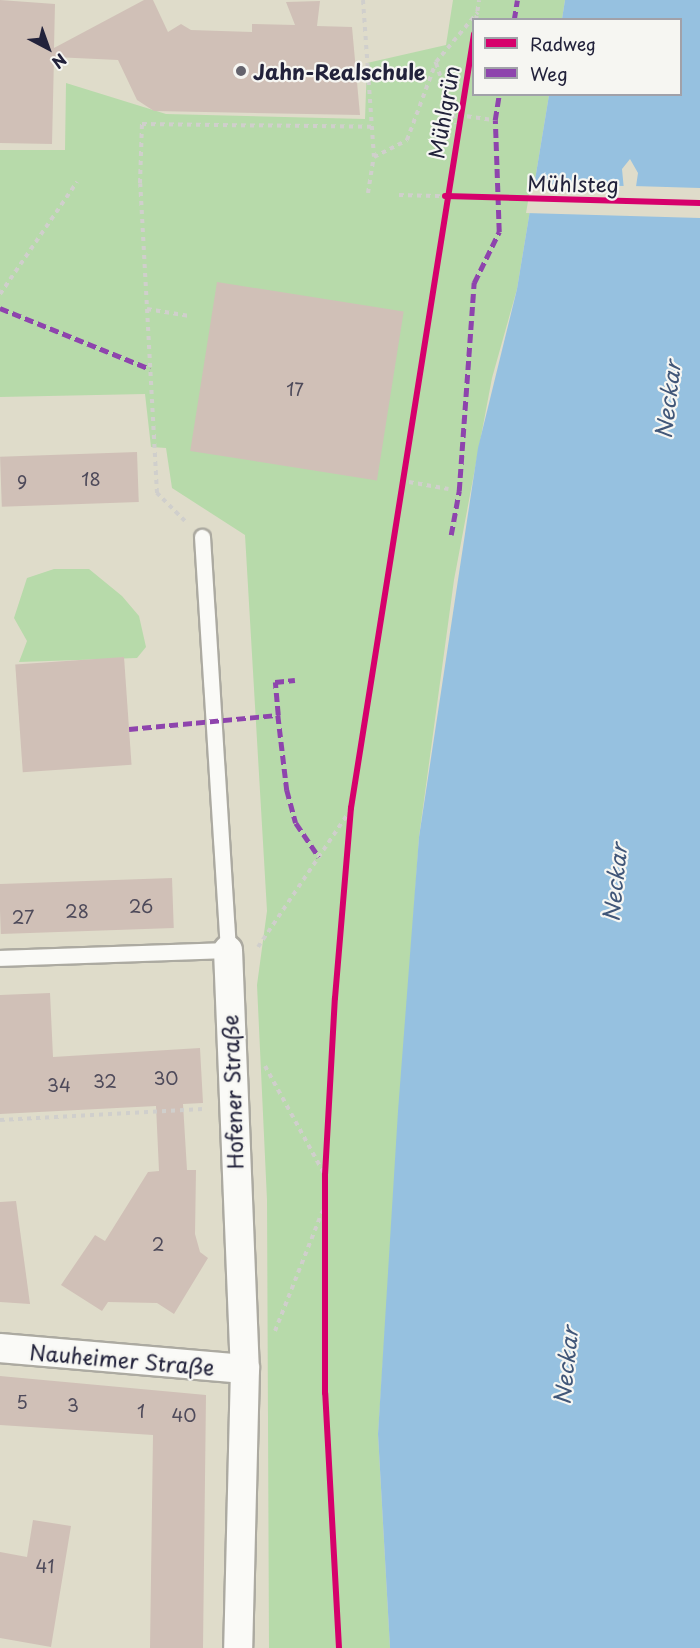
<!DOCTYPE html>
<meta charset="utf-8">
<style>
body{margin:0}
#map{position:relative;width:700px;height:1648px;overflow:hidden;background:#dfdcca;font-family:"Playpen Sans",sans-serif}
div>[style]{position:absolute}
.green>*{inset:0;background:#b7daaa}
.water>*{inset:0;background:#96c1e0}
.pier>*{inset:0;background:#dfdcca}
.building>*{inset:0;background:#d0c0b7;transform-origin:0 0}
.path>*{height:4px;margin-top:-2px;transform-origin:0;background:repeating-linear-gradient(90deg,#d0cfcc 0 4.5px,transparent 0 9px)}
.roads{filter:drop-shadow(2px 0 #acaaa1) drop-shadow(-2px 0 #acaaa1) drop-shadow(0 2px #acaaa1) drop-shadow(0 -2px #acaaa1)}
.service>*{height:15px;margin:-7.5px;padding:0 7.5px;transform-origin:7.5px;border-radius:7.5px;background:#fafaf7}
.minor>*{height:28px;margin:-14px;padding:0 14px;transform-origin:14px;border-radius:14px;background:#fafaf7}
.quiet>*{height:4.5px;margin-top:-2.25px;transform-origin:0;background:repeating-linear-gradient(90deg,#8e44ad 0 9px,transparent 0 13.5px)}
.cycleway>*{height:6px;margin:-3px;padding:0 3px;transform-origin:3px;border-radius:3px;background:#d6006c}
.dots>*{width:16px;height:16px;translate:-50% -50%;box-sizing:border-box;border:3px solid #f6f6f2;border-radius:50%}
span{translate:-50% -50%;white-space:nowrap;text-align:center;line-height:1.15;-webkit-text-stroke:4.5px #f6f6f2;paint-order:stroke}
.number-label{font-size:18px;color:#4e4a5a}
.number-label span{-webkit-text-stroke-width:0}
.poi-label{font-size:21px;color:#22223b;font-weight:700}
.left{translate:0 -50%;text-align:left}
.street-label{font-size:21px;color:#22223b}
.water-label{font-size:22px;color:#405678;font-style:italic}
.legend{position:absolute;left:472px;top:18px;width:210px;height:78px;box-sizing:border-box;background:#f6f6f2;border:2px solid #a1a1a9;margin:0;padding:8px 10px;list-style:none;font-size:18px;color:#22223b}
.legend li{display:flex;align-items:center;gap:12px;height:30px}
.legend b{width:30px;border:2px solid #a1a1a9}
.north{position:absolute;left:18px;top:18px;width:60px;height:60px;-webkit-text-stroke:4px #f6f6f2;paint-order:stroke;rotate:139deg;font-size:16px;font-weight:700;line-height:24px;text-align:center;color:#22223b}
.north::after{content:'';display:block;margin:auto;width:21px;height:27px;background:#22223b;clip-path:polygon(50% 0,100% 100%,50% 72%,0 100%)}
</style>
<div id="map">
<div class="green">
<i style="clip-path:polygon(453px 0,565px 0,562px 19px,474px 20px,474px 94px,549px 95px,517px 289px,492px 378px,454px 580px,419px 837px,378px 1434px,390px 1648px,269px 1648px,267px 1200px,257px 985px,267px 911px,245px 535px,172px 488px,166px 448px,151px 447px,145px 394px,0 397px,0 150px,65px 150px,66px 83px,166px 114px,365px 119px,367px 63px,446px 45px)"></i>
<i style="clip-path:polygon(54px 569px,89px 569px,122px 596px,139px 616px,146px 647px,137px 658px,19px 662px,27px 641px,14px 618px,27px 578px)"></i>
</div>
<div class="water">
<i style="clip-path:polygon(evenodd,565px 0,700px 0,700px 1648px,390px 1648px,378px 1434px,398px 1111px,419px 837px,478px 448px,517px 289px,549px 95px,680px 94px,680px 20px,562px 19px,565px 0,630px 159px,638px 173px,633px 207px,626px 211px,622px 169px,630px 159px)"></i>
</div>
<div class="pier">
<i style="clip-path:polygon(531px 184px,625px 186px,627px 208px,633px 186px,700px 188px,700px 218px,526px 213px)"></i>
</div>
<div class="building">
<i style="clip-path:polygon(0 0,55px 4px,54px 48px,144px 0,153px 0,168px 32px,181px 24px,191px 30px,252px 32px,252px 24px,295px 25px,286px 2px,320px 1px,317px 26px,352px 27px,360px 115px,154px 111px,137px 100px,118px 60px,54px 57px,52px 144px,0 143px)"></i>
<i style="left:217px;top:282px;width:189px;height:171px;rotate:9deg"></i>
<i style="left:137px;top:452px;width:50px;height:137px;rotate:88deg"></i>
<i style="left:124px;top:657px;width:108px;height:109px;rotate:86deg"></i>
<i style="left:172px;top:878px;width:50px;height:173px;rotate:88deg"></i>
<i style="clip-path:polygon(50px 993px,53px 1057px,200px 1048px,203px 1103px,183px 1104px,187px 1170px,196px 1170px,195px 1234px,200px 1252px,208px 1258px,174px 1314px,157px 1303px,108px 1302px,102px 1311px,61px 1285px,95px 1235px,105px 1241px,148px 1172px,159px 1171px,156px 1106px,0 1114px,0 995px)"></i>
<i style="clip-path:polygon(16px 1201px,30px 1304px,0 1302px,0 1202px)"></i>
<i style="clip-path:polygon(0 1376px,206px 1395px,203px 1648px,150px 1648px,153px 1435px,0 1425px)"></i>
<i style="clip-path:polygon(33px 1520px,71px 1526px,51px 1647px,0 1638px,0 1552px,27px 1557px)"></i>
</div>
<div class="path">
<i style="left:363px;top:0;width:157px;rotate:86deg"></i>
<i style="left:476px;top:20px;width:20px;rotate:-81deg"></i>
<i style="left:436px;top:63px;width:64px;rotate:71.8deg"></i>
<i style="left:458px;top:115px;width:37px;rotate:8deg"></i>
<i style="left:368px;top:193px;width:36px;rotate:-81deg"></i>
<i style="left:374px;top:157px;width:37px;rotate:-27deg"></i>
<i style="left:407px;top:140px;width:83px;rotate:-69.6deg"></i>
<i style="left:436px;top:62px;width:65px;rotate:-50deg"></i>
<i style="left:399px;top:195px;width:301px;rotate:1.5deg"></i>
<i style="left:0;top:294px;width:136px;rotate:-55.5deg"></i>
<i style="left:147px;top:309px;width:43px;rotate:9.5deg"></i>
<i style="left:409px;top:482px;width:40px;rotate:10deg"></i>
<i style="left:185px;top:521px;width:40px;rotate:-135deg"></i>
<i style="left:157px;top:493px;width:310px;rotate:-93.1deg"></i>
<i style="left:140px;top:183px;width:59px;rotate:-88.1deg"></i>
<i style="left:142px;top:124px;width:232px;rotate:0.7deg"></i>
<i style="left:258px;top:947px;width:166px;rotate:-56deg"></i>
<i style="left:265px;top:1066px;width:124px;rotate:61.2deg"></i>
<i style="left:0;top:1120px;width:203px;rotate:-3.1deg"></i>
<i style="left:275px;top:1331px;width:130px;rotate:-68.4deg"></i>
<i style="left:339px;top:1648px;width:255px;rotate:-93.1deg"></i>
<i style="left:325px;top:1393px;width:218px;rotate:-90deg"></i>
<i style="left:325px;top:1175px;width:177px;rotate:-86.8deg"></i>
<i style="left:335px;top:998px;width:191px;rotate:-85.2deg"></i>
<i style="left:351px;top:808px;width:784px;rotate:-80.97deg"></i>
</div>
<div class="roads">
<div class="service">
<i style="left:0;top:958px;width:228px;rotate:-2deg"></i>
<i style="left:228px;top:950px;width:414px;rotate:-93.6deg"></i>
</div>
<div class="minor">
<i style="left:228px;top:950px;width:419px;rotate:87.7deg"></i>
<i style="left:245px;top:1369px;width:279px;rotate:91.4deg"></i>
<i style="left:0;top:1348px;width:246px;rotate:4.9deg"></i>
</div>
</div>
<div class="quiet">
<i style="left:514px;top:20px;width:20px;rotate:-81deg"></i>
<i style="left:0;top:308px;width:162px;rotate:22.1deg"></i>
<i style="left:451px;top:535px;width:45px;rotate:-79.7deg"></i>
<i style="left:459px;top:491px;width:209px;rotate:-85.9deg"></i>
<i style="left:474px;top:283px;width:57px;rotate:-63.9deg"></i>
<i style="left:499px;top:232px;width:112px;rotate:-92deg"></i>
<i style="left:495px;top:120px;width:26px;rotate:-81deg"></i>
<i style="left:278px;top:715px;width:33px;rotate:-95deg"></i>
<i style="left:275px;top:682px;width:20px;rotate:-6deg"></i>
<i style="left:129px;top:729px;width:150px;rotate:-5.4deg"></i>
<i style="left:278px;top:715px;width:76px;rotate:83.2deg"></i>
<i style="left:287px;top:790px;width:34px;rotate:75deg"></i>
<i style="left:296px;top:823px;width:41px;rotate:55.9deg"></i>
</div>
<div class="cycleway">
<i style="left:445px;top:196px;width:255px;rotate:1.6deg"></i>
<i style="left:339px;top:1648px;width:255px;rotate:-93.1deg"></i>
<i style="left:325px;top:1393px;width:218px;rotate:-90deg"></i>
<i style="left:325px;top:1175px;width:177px;rotate:-86.8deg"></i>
<i style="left:335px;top:998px;width:191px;rotate:-85.2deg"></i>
<i style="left:351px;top:808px;width:784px;rotate:-80.97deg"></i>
</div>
<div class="dots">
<i style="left:241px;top:71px;background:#64636d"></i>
</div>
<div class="number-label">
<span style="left:295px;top:389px">17</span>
<span style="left:91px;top:479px">18</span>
<span style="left:22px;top:482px">9</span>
<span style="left:141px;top:906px">26</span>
<span style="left:77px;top:911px">28</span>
<span style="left:23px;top:917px">27</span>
<span style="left:166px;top:1078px">30</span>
<span style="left:105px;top:1081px">32</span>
<span style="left:59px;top:1085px">34</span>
<span style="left:158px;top:1244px">2</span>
<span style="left:22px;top:1402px">5</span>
<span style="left:73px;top:1405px">3</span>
<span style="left:141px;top:1411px">1</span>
<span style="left:184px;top:1415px">40</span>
<span style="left:45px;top:1566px">41</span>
</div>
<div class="poi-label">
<span class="left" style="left:253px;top:71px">Jahn-Realschule</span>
</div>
<div class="street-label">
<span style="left:443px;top:112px;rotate:-80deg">Mühlgrün</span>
<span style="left:573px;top:183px;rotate:1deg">Mühlsteg</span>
<span style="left:232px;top:1092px;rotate:-92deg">Hofener Straße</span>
<span style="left:122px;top:1359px;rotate:5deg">Nauheimer Straße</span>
</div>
<div class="water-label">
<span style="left:667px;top:400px;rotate:-83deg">Neckar</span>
<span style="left:614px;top:883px;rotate:-84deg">Neckar</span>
<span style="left:565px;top:1366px;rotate:-84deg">Neckar</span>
</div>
<ul class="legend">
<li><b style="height:8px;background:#d6006c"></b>Radweg</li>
<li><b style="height:8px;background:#8e44ad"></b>Weg</li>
</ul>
<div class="north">N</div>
</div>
